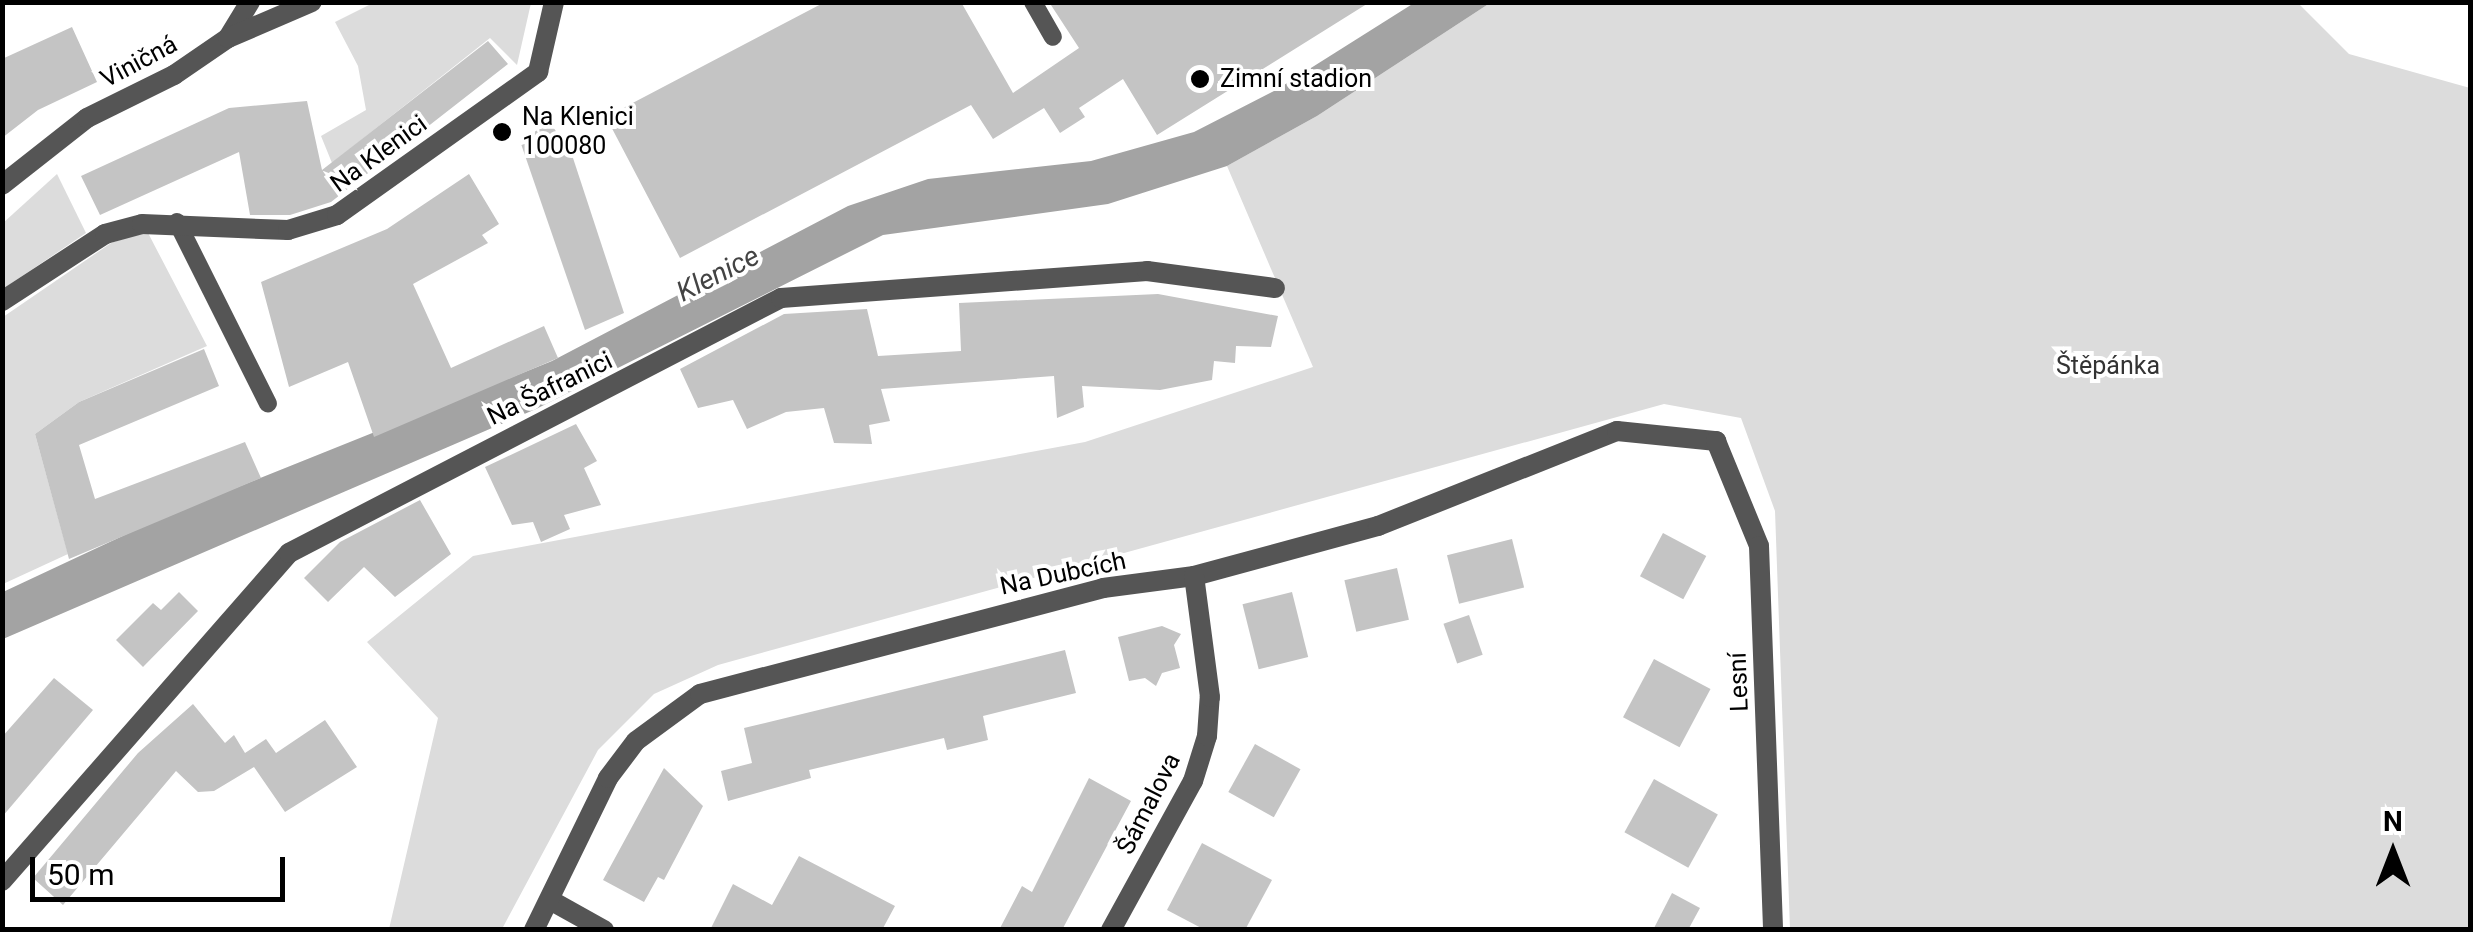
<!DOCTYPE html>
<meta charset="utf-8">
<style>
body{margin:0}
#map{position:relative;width:2473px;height:932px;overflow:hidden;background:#fff;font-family:Roboto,sans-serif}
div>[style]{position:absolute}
.green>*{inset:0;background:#dcdcdc}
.water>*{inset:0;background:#a3a3a3}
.building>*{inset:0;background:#c4c4c4;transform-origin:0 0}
.service>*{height:18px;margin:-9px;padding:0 9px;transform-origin:9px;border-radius:9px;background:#555}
.minor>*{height:20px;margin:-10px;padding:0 10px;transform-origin:10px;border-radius:10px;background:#555}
.dots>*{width:28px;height:28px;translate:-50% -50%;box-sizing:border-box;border:5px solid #fff;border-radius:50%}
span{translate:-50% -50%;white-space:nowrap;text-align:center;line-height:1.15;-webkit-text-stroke:8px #fff;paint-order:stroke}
.street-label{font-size:25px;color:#000}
.poi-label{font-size:25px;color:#000}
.left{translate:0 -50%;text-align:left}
.park-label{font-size:25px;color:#333}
.water-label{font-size:28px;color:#444;font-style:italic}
.frame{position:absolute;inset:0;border:5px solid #000;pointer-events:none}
.north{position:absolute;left:2343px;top:802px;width:100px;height:100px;-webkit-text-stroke:8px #fff;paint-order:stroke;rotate:0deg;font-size:28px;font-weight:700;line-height:40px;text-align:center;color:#000}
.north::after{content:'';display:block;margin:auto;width:35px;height:45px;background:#000;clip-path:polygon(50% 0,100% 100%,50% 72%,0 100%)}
.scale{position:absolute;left:30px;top:857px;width:255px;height:45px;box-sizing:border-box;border:5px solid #000;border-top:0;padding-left:12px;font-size:30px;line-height:35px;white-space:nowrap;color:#000;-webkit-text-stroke:8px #fff;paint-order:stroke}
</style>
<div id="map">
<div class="green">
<i style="clip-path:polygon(373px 3px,531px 3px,517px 65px,490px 38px,332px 163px,321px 136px,366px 110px,358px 66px,335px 22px)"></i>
<i style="clip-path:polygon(1490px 3px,2298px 3px,2349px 54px,2470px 88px,2470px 929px,1790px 929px,1775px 511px,1741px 418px,1664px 404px,718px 665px,654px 694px,598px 750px,502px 929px,389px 929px,438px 718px,367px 642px,473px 556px,1085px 442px,1313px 367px,1227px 166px,1317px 116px)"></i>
<i style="clip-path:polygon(57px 174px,86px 233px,3px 289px,3px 223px)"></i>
<i style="clip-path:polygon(147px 231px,207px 346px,79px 402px,35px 434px,68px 554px,3px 584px,3px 317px,111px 243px)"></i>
</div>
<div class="water">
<i style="clip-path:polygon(1414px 3px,1490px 3px,1317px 116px,1227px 166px,1108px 204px,883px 235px,536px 409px,3px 639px,3px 592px,163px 517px,552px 361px,848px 206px,928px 179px,1091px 161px,1194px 132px,1276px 90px)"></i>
</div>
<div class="building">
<i style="clip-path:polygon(825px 2px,961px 2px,1013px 93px,1079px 48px,1049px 2px,1370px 2px,1157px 135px,1123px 79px,1079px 108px,1085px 117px,1060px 133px,1044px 108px,993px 139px,971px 105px,680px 258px,606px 117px)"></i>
<i style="clip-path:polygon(72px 27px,97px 82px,38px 110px,2px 138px,2px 59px)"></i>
<i style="clip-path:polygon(488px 41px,508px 64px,331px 202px,290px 215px,250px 215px,239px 152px,100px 215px,81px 176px,229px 108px,307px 101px,322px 170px)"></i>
<i style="clip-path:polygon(550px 122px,573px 158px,624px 313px,585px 330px,520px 141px)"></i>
<i style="clip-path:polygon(469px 174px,499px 224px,482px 235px,488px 243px,413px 284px,451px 368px,544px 326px,558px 358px,374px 437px,348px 362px,289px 387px,261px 282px,387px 229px)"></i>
<i style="clip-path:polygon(1158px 294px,1278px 316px,1271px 347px,1236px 346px,1235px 363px,1214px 361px,1212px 380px,1160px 390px,1082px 386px,1084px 407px,1057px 418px,1054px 376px,881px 389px,890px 421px,869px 425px,872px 444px,834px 443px,824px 408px,786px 412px,747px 429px,733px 400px,698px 408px,680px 369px,784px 314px,867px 309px,878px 356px,961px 351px,959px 303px)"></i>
<i style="clip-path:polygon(204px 349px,219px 386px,79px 445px,95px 499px,245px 442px,261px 478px,69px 559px,35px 434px,79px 402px)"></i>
<i style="clip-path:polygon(576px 424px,597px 461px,584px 468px,601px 505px,564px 515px,570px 529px,541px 542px,533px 522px,512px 525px,485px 467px)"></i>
<i style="clip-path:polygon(420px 500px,451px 554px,395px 597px,364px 567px,328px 602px,304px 578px,340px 542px)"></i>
<i style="left:1663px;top:533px;width:49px;height:49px;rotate:28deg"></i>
<i style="left:1512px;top:539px;width:50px;height:67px;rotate:76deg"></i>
<i style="left:1397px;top:568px;width:53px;height:54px;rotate:77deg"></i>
<i style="clip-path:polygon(179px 592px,198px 611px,143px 667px,116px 640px,153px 603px,161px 610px)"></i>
<i style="left:1292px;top:592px;width:67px;height:51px;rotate:76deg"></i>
<i style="left:1469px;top:615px;width:42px;height:27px;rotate:71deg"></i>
<i style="clip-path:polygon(1162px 626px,1181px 634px,1174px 645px,1180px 668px,1162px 673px,1156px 686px,1145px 678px,1129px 681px,1118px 637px)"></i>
<i style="clip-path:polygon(1065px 650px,1076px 693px,983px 716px,988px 740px,947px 750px,944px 738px,809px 770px,811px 778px,728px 801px,721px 771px,752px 763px,744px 728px)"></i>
<i style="left:1654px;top:659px;width:64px;height:66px;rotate:28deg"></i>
<i style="clip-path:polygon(54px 678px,93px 710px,2px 817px,2px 737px)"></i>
<i style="clip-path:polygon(193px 704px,225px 743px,234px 735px,245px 753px,266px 739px,276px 753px,325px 720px,357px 767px,285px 812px,254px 767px,214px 791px,198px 792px,176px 771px,63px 905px,33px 878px,138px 753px)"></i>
<i style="left:1255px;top:744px;width:52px;height:55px;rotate:29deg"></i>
<i style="clip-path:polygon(664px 768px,703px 806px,664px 880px,658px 877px,644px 902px,603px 880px)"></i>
<i style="clip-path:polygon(1089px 778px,1131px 801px,1062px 930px,999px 930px,1022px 886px,1032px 892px)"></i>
<i style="left:1654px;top:779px;width:73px;height:61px;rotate:29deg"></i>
<i style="clip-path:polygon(1202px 843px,1272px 880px,1245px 930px,1205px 930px,1167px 910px)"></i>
<i style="clip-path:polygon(799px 856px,895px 906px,882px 930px,710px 930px,733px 884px,772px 905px)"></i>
<i style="clip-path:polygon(1672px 893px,1700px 908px,1688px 930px,1653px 930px)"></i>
</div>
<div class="service">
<i style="left:1033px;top:2px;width:40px;rotate:60.3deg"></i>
<i style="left:177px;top:222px;width:203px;rotate:63.4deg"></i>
</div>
<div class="minor">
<i style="left:228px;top:38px;width:42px;rotate:-58.6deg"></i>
<i style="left:2px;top:185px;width:108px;rotate:-38.2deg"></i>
<i style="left:87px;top:118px;width:97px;rotate:-26.3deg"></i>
<i style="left:174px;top:75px;width:65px;rotate:-34.4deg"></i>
<i style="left:228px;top:38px;width:91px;rotate:-23.2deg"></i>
<i style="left:2px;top:301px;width:123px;rotate:-33deg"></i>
<i style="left:105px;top:234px;width:38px;rotate:-15deg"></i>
<i style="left:142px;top:224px;width:146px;rotate:2.4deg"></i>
<i style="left:288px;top:230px;width:51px;rotate:-17deg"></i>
<i style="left:337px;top:215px;width:247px;rotate:-35.4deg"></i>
<i style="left:538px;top:72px;width:72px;rotate:-77.1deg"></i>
<i style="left:2px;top:881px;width:436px;rotate:-48.8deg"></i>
<i style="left:289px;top:553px;width:554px;rotate:-27.4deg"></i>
<i style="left:781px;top:298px;width:367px;rotate:-4.2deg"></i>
<i style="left:1147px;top:271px;width:129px;rotate:7.6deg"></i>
<i style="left:550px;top:900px;width:62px;rotate:29.1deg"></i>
<i style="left:534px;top:930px;width:169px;rotate:-64deg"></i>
<i style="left:608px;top:778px;width:46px;rotate:-52.9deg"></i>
<i style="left:636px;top:741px;width:79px;rotate:-36.3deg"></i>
<i style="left:700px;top:694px;width:417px;rotate:-14.7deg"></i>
<i style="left:1103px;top:588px;width:92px;rotate:-7.5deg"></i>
<i style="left:1194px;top:576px;width:191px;rotate:-15.2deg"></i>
<i style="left:1378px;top:526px;width:257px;rotate:-21.7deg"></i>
<i style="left:1617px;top:431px;width:100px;rotate:5.8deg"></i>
<i style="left:1716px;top:441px;width:113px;rotate:67.7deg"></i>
<i style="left:1759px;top:546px;width:384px;rotate:87.9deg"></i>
<i style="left:1111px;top:930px;width:170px;rotate:-61.2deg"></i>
<i style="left:1193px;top:781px;width:47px;rotate:-72.7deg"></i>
<i style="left:1207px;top:736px;width:39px;rotate:-86deg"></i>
<i style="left:1210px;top:697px;width:122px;rotate:-97.5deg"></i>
</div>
<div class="dots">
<i style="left:1200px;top:79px;background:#000"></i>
<i style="left:502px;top:132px;background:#000"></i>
</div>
<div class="street-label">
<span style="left:139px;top:62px;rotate:-28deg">Viničná</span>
<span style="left:379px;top:154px;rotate:-36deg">Na Klenici</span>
<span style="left:550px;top:389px;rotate:-26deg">Na Šafranici</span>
<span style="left:1063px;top:574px;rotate:-12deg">Na Dubcích</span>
<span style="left:1739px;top:682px;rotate:-92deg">Lesní</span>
<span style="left:1149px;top:804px;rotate:-63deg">Šámalova</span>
</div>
<div class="poi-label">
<span class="left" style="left:1220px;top:79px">Zimní stadion</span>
<span class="left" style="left:522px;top:132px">Na Klenici<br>100080</span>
</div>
<div class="park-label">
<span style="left:2108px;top:366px">Štěpánka</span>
</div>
<div class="water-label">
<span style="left:718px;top:274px;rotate:-27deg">Klenice</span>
</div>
<div class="frame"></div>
<div class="north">N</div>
<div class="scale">50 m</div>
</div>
